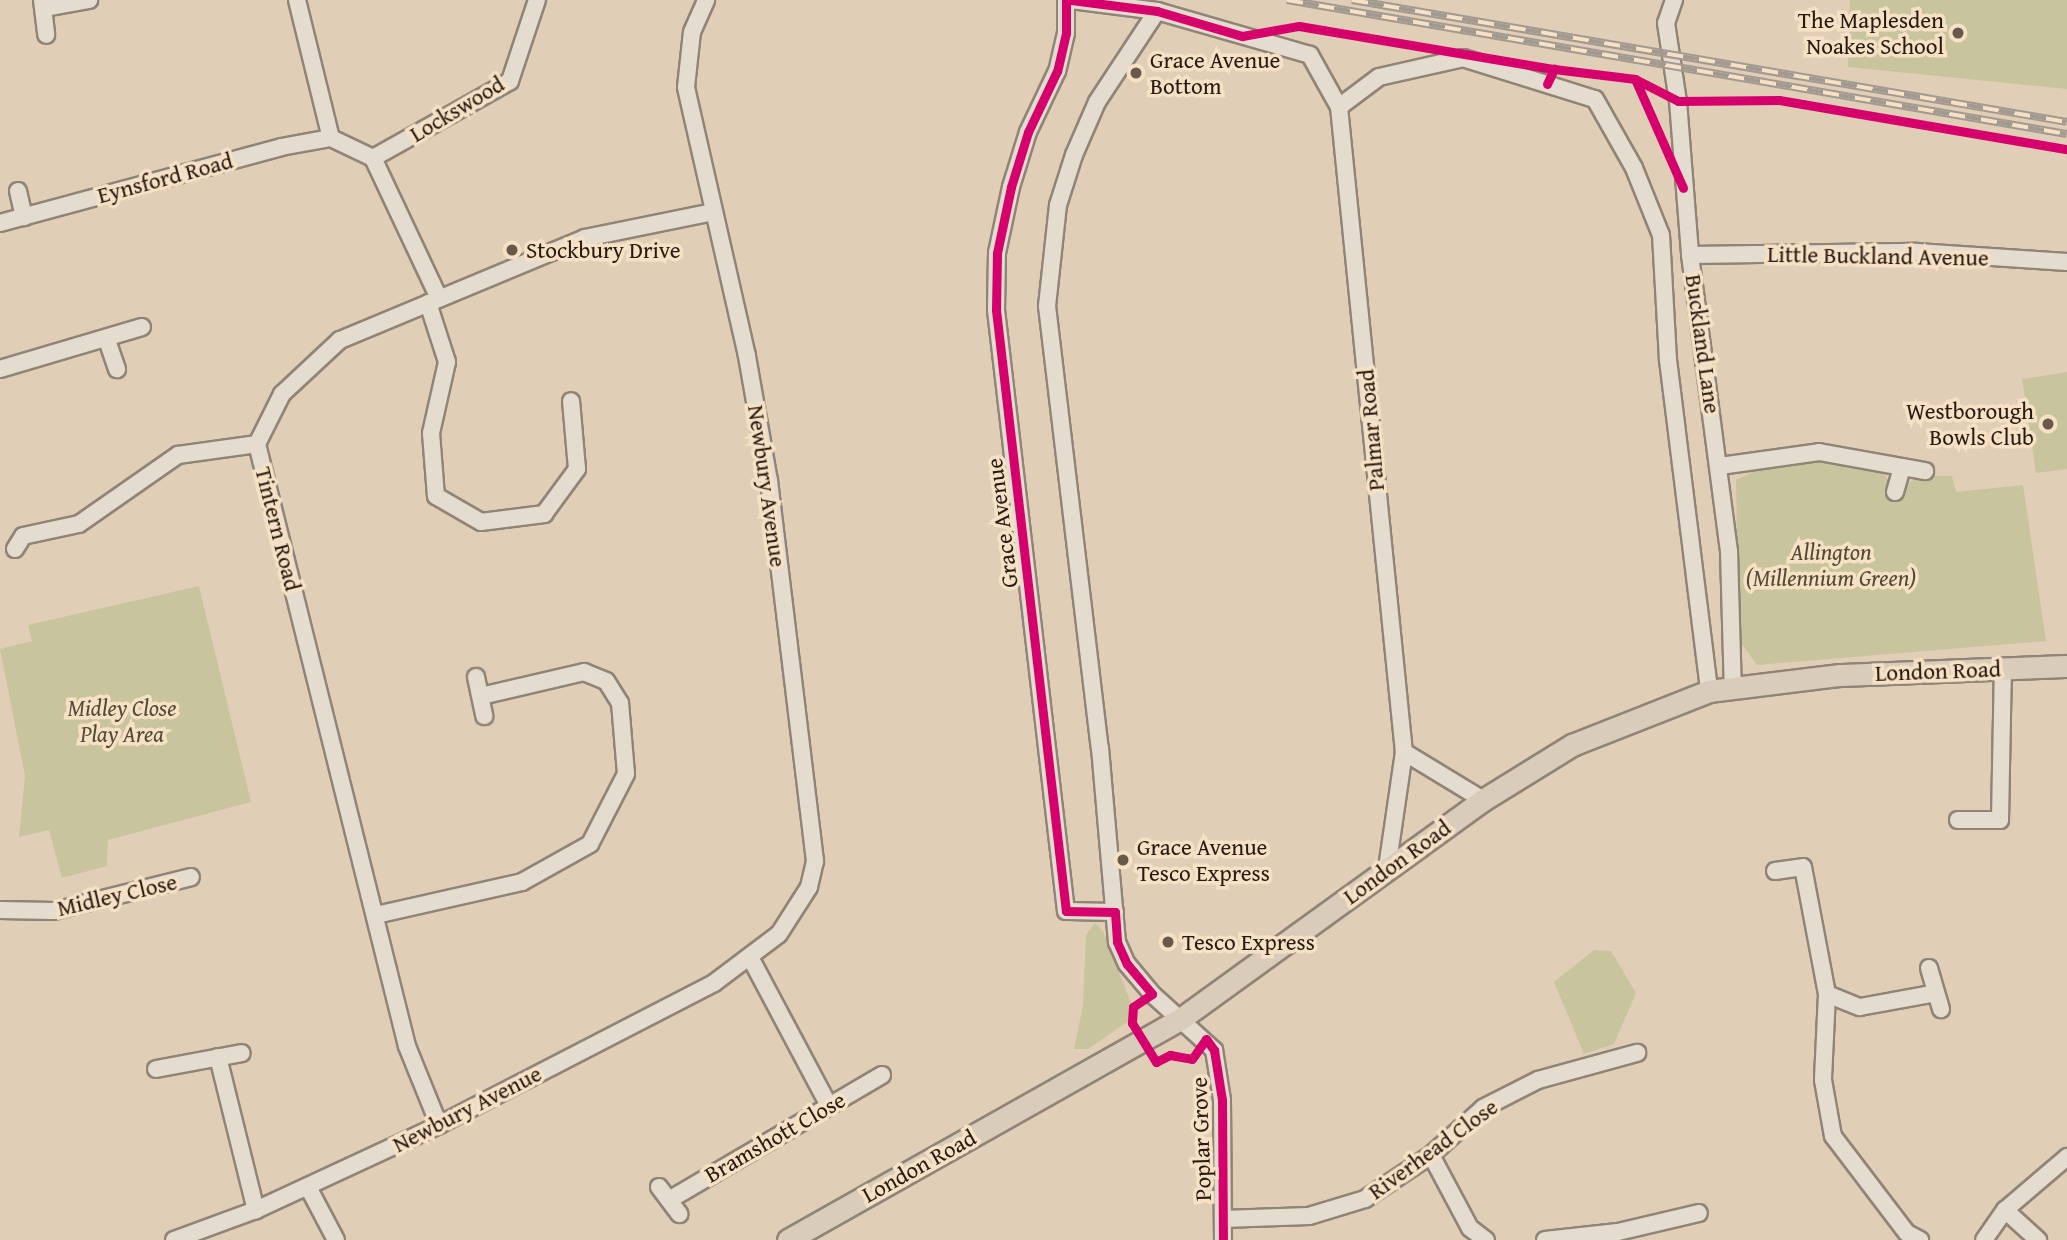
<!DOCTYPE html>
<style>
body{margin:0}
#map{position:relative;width:2067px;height:1240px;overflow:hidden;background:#e0ceb6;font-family:"Gentium Book Plus",serif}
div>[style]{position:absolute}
.green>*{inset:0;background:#c8c59e}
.roads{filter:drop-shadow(2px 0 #908476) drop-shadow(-2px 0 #908476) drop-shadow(0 2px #908476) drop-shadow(0 -2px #908476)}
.minor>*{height:16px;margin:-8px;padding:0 8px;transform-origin:8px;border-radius:8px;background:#e5dcd0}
.major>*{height:21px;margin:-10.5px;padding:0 10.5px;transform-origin:10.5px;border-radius:10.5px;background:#d9ccbb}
.rail>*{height:8px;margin-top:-4px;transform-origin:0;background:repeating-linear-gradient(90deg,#f7e1c4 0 16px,#a29a91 0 32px);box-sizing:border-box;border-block:2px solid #a29a91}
.cycleway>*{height:9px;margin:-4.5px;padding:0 4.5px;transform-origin:4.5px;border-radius:4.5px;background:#d6006c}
.dots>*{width:19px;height:19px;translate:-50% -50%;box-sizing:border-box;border:4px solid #f7e1c4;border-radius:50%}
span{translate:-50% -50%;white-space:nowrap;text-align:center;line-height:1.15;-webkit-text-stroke:7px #f7e1c4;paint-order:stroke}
.poi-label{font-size:23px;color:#271a12}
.right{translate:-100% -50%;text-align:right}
.left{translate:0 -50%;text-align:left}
.street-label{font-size:23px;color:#271a12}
.park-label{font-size:23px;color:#514b36;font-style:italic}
</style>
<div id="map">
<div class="green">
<i style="clip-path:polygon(1850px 0,2067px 0,2067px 89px,1848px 67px)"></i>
<i style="clip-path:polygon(2067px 372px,2067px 469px,2036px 473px,2022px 379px)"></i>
<i style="clip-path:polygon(1824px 459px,1882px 471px,1889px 481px,1887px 493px,1900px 497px,1907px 483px,1922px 476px,1952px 476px,1956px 492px,2023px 485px,2046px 641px,1757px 665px,1739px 640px,1736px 480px,1751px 473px,1750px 468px)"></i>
<i style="clip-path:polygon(199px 586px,251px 802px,108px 840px,107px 866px,62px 878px,49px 830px,19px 837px,25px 776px,0 649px,32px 641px,28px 625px)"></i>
<i style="clip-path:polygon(1095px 923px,1103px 931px,1136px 1016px,1088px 1049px,1074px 1049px,1083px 1005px,1086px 935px)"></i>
<i style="clip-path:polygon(1594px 950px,1611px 951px,1636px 993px,1614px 1044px,1584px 1054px,1554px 982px)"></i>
</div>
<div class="roads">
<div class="minor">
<i style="left:42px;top:0;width:35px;rotate:83deg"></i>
<i style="left:297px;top:0;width:142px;rotate:76.2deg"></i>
<i style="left:331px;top:138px;width:47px;rotate:25.5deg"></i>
<i style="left:373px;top:158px;width:155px;rotate:64.8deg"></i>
<i style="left:1066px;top:0;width:33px;rotate:90deg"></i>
<i style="left:1066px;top:33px;width:39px;rotate:103deg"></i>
<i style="left:1057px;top:71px;width:68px;rotate:115.4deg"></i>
<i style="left:1028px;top:132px;width:58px;rotate:107.2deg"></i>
<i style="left:1011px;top:187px;width:67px;rotate:102deg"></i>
<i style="left:997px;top:253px;width:57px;rotate:91deg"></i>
<i style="left:996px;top:310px;width:605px;rotate:83.36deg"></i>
<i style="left:1066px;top:911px;width:49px;rotate:1.2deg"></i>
<i style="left:1071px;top:0;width:87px;rotate:7.3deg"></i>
<i style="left:1157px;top:11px;width:159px;rotate:16deg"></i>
<i style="left:1310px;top:55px;width:60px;rotate:60.9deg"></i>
<i style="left:1339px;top:107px;width:648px;rotate:84.25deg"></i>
<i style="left:1404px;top:752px;width:117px;rotate:98.3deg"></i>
<i style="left:1674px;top:0;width:24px;rotate:109deg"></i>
<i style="left:1666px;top:23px;width:79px;rotate:81.3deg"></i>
<i style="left:1678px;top:101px;width:154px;rotate:85.5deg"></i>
<i style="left:1690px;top:255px;width:299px;rotate:82.5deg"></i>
<i style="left:1729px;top:551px;width:139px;rotate:88.4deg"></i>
<i style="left:44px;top:8px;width:46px;rotate:-10.1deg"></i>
<i style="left:1157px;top:11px;width:109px;rotate:123.4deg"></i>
<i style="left:1097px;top:102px;width:58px;rotate:113.5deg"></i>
<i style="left:1074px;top:155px;width:52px;rotate:107.7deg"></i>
<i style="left:1058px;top:205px;width:102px;rotate:96.2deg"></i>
<i style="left:1047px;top:306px;width:445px;rotate:83.2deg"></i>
<i style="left:1100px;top:748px;width:195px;rotate:85deg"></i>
<i style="left:1117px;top:942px;width:24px;rotate:66deg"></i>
<i style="left:1127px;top:964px;width:39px;rotate:50deg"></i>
<i style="left:1152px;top:994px;width:84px;rotate:42.1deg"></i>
<i style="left:1214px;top:1050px;width:51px;rotate:80.9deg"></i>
<i style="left:1222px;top:1100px;width:140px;rotate:89.6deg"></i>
<i style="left:1339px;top:107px;width:50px;rotate:-36.9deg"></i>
<i style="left:1379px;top:77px;width:86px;rotate:-12.7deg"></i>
<i style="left:1463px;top:58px;width:138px;rotate:17.3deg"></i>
<i style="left:1595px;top:99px;width:79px;rotate:60.5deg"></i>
<i style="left:1634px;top:168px;width:72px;rotate:68.1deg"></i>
<i style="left:1661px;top:235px;width:125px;rotate:86.8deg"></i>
<i style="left:1668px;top:360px;width:334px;rotate:82.9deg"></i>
<i style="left:373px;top:158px;width:157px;rotate:-29.3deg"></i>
<i style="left:510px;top:81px;width:85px;rotate:-71.6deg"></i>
<i style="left:18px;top:191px;width:27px;rotate:77deg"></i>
<i style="left:0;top:223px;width:291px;rotate:-15.1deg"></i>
<i style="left:281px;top:147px;width:51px;rotate:-10.2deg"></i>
<i style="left:1690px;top:255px;width:227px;rotate:-0.8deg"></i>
<i style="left:1917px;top:252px;width:150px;rotate:3.8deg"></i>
<i style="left:428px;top:303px;width:62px;rotate:72.1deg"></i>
<i style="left:447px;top:362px;width:73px;rotate:102.7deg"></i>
<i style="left:431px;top:433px;width:63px;rotate:85.5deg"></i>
<i style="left:436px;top:496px;width:52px;rotate:30deg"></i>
<i style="left:481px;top:522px;width:64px;rotate:-7.2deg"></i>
<i style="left:544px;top:514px;width:56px;rotate:-53.7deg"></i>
<i style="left:577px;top:469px;width:68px;rotate:-95deg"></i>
<i style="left:107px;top:340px;width:31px;rotate:71deg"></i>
<i style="left:0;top:369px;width:148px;rotate:-16.5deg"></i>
<i style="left:1720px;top:466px;width:100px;rotate:-8deg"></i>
<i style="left:1819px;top:452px;width:108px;rotate:10.2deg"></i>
<i style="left:1895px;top:492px;width:26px;rotate:-74deg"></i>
<i style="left:15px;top:549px;width:15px;rotate:-58deg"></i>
<i style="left:23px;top:536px;width:57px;rotate:-12.1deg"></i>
<i style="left:79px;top:524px;width:121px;rotate:-34.9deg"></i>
<i style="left:178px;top:455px;width:80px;rotate:-7.9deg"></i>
<i style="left:476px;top:677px;width:40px;rotate:78deg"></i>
<i style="left:1404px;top:752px;width:92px;rotate:31.3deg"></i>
<i style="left:1958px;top:820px;width:42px"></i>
<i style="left:2000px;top:820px;width:151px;rotate:-88.9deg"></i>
<i style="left:1775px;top:871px;width:28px;rotate:-8deg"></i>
<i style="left:1803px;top:867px;width:129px;rotate:79.3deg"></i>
<i style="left:1827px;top:994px;width:86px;rotate:92.7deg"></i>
<i style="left:1823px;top:1080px;width:57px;rotate:79.9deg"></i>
<i style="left:1833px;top:1136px;width:122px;rotate:52.7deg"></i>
<i style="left:1907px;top:1233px;width:15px;rotate:28deg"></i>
<i style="left:0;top:910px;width:54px;rotate:1.1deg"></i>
<i style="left:54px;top:911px;width:141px;rotate:-13.9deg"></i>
<i style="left:376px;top:915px;width:150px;rotate:-12.7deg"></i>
<i style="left:522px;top:882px;width:78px;rotate:-29.2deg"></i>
<i style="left:590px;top:844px;width:79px;rotate:-62.8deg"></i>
<i style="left:626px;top:774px;width:71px;rotate:-94.8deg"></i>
<i style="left:620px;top:703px;width:26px;rotate:-122deg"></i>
<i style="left:606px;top:681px;width:24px;rotate:-158deg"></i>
<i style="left:584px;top:672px;width:106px;rotate:166.9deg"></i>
<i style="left:751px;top:959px;width:166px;rotate:62deg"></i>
<i style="left:1929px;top:968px;width:43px;rotate:73.7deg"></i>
<i style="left:1827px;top:994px;width:35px;rotate:22deg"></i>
<i style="left:1860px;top:1007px;width:77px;rotate:-10.4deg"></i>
<i style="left:218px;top:1057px;width:158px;rotate:76.1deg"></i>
<i style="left:156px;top:1069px;width:87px;rotate:-10.5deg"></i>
<i style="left:439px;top:1125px;width:85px;rotate:-112.1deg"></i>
<i style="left:407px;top:1046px;width:620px;rotate:-103.99deg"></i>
<i style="left:257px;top:444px;width:56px;rotate:-63.4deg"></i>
<i style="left:282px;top:394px;width:79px;rotate:-43deg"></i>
<i style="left:340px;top:340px;width:265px;rotate:-22.6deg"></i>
<i style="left:585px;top:238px;width:131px;rotate:-11.5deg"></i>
<i style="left:1431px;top:1155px;width:83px;rotate:61.9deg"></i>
<i style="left:1470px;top:1228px;width:20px;rotate:37deg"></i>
<i style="left:308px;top:1187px;width:60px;rotate:62.2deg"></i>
<i style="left:659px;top:1187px;width:34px;rotate:53deg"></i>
<i style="left:669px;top:1200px;width:247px;rotate:-30.4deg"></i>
<i style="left:2005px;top:1210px;width:45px;rotate:42.3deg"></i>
<i style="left:1223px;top:1219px;width:86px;rotate:-2deg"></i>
<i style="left:1309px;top:1216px;width:59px;rotate:-16.9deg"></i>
<i style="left:1365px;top:1199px;width:79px;rotate:-33.7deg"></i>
<i style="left:1431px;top:1155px;width:70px;rotate:-42.1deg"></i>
<i style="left:1483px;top:1108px;width:62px;rotate:-27deg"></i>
<i style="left:1538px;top:1080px;width:103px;rotate:-15.3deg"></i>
<i style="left:174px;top:1240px;width:87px;rotate:-20.1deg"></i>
<i style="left:256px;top:1210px;width:202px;rotate:-24.9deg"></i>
<i style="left:439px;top:1125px;width:309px;rotate:-27.3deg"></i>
<i style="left:714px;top:983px;width:81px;rotate:-37deg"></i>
<i style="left:779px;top:934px;width:56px;rotate:-57.4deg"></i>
<i style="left:809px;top:887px;width:27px;rotate:-77deg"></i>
<i style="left:815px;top:861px;width:383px;rotate:-96.9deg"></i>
<i style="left:769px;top:481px;width:127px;rotate:-100deg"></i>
<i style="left:747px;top:356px;width:276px;rotate:-102.8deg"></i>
<i style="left:686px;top:87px;width:55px;rotate:-83.8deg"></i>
<i style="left:692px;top:32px;width:35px;rotate:-66deg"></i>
<i style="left:1545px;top:1240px;width:73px;rotate:-6.3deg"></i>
<i style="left:1618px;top:1232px;width:83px;rotate:-13.2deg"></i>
<i style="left:1984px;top:1240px;width:37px;rotate:-55deg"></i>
<i style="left:2005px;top:1210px;width:82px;rotate:-40.5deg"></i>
</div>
<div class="major">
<i style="left:788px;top:1240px;width:449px;rotate:-29.4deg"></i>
<i style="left:1179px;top:1020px;width:375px;rotate:-35.9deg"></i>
<i style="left:1483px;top:800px;width:105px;rotate:-31.7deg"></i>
<i style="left:1572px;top:745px;width:147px;rotate:-21.5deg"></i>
<i style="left:1709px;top:691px;width:132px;rotate:-7deg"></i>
<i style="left:1840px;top:675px;width:227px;rotate:-2.3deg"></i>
</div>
</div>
<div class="rail">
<i style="left:1287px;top:0;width:791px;rotate:9.75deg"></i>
<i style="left:1352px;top:0;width:725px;rotate:9.68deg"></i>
</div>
<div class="cycleway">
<i style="left:1066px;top:0;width:33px;rotate:90deg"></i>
<i style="left:1066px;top:33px;width:39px;rotate:103deg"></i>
<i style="left:1057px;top:71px;width:68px;rotate:115.4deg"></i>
<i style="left:1028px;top:132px;width:58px;rotate:107.2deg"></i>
<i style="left:1011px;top:187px;width:67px;rotate:102deg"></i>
<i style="left:997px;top:253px;width:57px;rotate:91deg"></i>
<i style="left:996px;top:310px;width:605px;rotate:83.36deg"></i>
<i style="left:1066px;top:911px;width:49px;rotate:1.2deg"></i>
<i style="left:1115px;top:912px;width:30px;rotate:86deg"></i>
<i style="left:1117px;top:942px;width:24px;rotate:66deg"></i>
<i style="left:1127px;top:964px;width:39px;rotate:50deg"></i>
<i style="left:1152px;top:994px;width:23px;rotate:146deg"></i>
<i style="left:1133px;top:1007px;width:16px;rotate:94deg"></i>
<i style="left:1132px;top:1023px;width:46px;rotate:58.4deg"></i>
<i style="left:1156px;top:1062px;width:16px;rotate:-27deg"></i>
<i style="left:1170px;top:1055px;width:22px;rotate:10deg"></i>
<i style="left:1192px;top:1059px;width:24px;rotate:-55deg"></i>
<i style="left:1206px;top:1039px;width:14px;rotate:54deg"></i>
<i style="left:1214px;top:1050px;width:51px;rotate:80.9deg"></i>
<i style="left:1222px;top:1100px;width:140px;rotate:89.6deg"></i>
<i style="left:1071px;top:0;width:87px;rotate:7.3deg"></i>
<i style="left:1157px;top:11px;width:89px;rotate:16.4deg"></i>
<i style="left:1242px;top:36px;width:58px;rotate:-10deg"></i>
<i style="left:1299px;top:26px;width:259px;rotate:9.6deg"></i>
<i style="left:1635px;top:79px;width:119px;rotate:66.2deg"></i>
<i style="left:1547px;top:84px;width:17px;rotate:-65deg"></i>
<i style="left:1554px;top:69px;width:82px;rotate:7deg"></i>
<i style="left:1635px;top:79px;width:48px;rotate:27.1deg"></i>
<i style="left:1678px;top:101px;width:101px;rotate:-0.6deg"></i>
<i style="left:1779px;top:100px;width:292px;rotate:9.7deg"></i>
</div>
<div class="dots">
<i style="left:1958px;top:33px;background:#68594b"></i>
<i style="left:1136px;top:73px;background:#68594b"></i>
<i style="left:512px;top:250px;background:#68594b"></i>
<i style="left:2048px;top:424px;background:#68594b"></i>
<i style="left:1123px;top:860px;background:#68594b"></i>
<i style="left:1168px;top:942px;background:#68594b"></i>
</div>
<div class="poi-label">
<span class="right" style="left:1944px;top:33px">The Maplesden<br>Noakes School</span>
<span class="left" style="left:1150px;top:73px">Grace Avenue<br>Bottom</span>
<span class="left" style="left:526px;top:250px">Stockbury Drive</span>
<span class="right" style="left:2034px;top:424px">Westborough<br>Bowls Club</span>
<span class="left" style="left:1137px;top:860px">Grace Avenue<br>Tesco Express</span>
<span class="left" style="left:1182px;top:942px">Tesco Express</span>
</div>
<div class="street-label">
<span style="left:457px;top:109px;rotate:-31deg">Lockswood</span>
<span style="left:165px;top:178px;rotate:-15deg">Eynsford Road</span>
<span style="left:1878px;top:256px;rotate:1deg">Little Buckland Avenue</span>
<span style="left:1703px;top:344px;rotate:82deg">Buckland Lane</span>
<span style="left:1371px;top:430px;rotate:-95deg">Palmar Road</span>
<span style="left:767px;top:486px;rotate:82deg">Newbury Avenue</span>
<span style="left:1002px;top:523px;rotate:-97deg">Grace Avenue</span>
<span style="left:278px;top:529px;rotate:76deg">Tintern Road</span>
<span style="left:1938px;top:671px;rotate:-2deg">London Road</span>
<span style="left:1397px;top:862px;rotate:-36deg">London Road</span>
<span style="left:117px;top:895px;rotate:-13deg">Midley Close</span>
<span style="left:467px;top:1109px;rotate:-27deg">Newbury Avenue</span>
<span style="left:775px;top:1137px;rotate:-30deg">Bramshott Close</span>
<span style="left:1201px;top:1139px;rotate:-92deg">Poplar Grove</span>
<span style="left:1433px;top:1149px;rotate:-36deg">Riverhead Close</span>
<span style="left:919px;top:1166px;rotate:-29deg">London Road</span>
</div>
<div class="park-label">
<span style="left:1831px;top:565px">Allington<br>(Millennium Green)</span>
<span style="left:122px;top:721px">Midley Close<br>Play Area</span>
</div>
</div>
